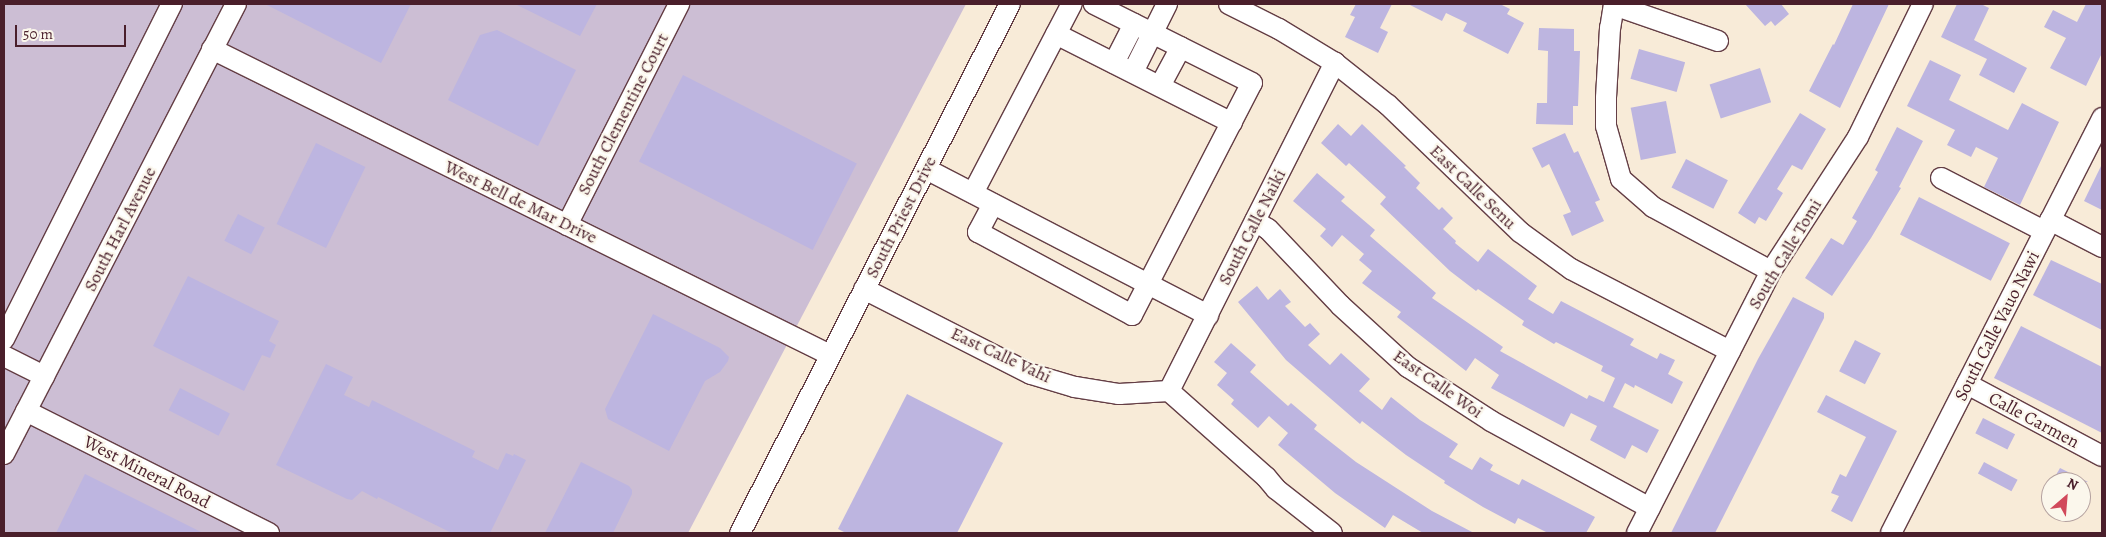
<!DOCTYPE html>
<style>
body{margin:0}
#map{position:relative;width:2106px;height:537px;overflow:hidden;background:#f8ebd8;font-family:Alegreya,serif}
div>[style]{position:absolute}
.industrial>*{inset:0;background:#ccbed4}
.building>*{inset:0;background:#bdb5e0;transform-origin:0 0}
.roads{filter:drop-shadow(1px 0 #643e45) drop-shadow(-1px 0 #643e45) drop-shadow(0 1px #643e45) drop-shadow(0 -1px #643e45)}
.minor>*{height:20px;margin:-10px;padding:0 10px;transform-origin:10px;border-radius:10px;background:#fff}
span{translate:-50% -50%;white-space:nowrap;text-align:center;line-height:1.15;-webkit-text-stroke:4.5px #fbf7ec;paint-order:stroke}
.street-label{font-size:18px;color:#4a1f2b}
.frame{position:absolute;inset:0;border:5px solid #4a1f2b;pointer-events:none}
.north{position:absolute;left:2041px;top:472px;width:50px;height:50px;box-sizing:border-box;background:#fbf7ec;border:1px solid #b4a19f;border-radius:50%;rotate:27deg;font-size:14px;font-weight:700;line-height:20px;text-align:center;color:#4a1f2b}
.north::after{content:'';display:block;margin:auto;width:18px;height:22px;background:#d1495b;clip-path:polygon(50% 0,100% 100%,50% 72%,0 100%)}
.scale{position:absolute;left:15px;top:25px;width:111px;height:22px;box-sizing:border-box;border:2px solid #4a1f2b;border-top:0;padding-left:6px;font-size:15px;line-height:18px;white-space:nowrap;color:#4a1f2b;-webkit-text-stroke:4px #fbf7ec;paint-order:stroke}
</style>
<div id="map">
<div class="industrial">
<i style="clip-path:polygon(4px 4px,966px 4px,688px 533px,4px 533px)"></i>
</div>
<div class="building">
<i style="clip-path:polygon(265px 4px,411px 4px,381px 63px)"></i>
<i style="clip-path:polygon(515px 4px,597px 4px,580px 36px)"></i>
<i style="clip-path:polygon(1356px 4px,1392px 4px,1380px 28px,1388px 32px,1378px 53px,1345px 37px,1355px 17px,1350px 15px)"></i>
<i style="clip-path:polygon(1408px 4px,1500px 4px,1510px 9px,1507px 14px,1524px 23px,1508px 54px,1463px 31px,1467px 23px,1446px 13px,1442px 21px)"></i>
<i style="clip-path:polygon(1745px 4px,1781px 4px,1789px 14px,1775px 26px,1771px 21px,1765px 26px)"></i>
<i style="clip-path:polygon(1853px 4px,1889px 4px,1840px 108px,1809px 91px,1833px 44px,1834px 45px)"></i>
<i style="clip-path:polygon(1957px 4px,1981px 4px,1989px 8px,1974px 40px,2027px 68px,2014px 93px,1979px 75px,1987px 59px,1941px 37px)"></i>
<i style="clip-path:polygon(2086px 4px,2102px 4px,2102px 53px,2086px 86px,2050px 68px,2066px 38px,2044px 27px,2053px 10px,2077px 22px)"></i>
<i style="clip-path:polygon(1539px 28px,1574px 29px,1574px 51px,1580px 51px,1578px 106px,1573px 106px,1573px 125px,1536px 124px,1537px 103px,1547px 103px,1548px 51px,1538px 50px)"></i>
<i style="clip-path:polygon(497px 30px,576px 70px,538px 146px,448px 100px,480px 35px)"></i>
<i style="left:1639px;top:49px;width:48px;height:31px;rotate:16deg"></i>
<i style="clip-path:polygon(1930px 60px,1961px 75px,1949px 100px,2008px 130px,2022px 103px,2059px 122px,2020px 205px,1984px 187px,1998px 158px,1976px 147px,1971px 157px,1947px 145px,1955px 130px,1907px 106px)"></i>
<i style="left:1760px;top:68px;width:36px;height:53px;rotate:72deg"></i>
<i style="left:683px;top:75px;width:195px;height:97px;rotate:27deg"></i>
<i style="left:1666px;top:101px;width:53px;height:36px;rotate:79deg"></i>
<i style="clip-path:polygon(1800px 113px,1826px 129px,1802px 170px,1792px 165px,1777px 189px,1783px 193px,1766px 221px,1759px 217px,1755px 224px,1738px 213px)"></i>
<i style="clip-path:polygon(1338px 124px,1351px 136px,1362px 124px,1406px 166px,1404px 167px,1420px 183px,1416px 188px,1439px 210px,1442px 207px,1453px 218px,1443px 229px,1456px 241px,1455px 243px,1478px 262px,1488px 249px,1537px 286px,1528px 299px,1553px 314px,1561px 301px,1634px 339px,1630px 345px,1657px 359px,1660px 353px,1675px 360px,1668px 374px,1683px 382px,1672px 404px,1635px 385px,1634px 388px,1625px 383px,1613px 407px,1659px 430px,1647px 453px,1632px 445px,1625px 459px,1590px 440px,1597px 426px,1571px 413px,1564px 427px,1491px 388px,1499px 375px,1475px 358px,1466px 371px,1397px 317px,1401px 312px,1362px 283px,1372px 271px,1359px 260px,1364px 254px,1342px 235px,1332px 247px,1320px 236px,1326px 229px,1293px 201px,1317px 173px,1345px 197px,1341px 201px,1375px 230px,1370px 236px,1436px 293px,1432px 298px,1503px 347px,1500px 351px,1587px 399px,1589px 395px,1604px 402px,1615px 378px,1601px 371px,1603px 366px,1556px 342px,1554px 344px,1522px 325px,1524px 321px,1478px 289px,1476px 291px,1450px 271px,1380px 204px,1386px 197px,1349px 163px,1346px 166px,1321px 143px)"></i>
<i style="clip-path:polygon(1897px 127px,1923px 141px,1899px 187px,1901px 188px,1871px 238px,1832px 296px,1805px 278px,1831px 238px,1843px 245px,1857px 221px,1852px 218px,1878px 172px,1875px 170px)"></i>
<i style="clip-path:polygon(1565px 133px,1574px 153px,1578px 151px,1600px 200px,1595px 202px,1604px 221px,1572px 236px,1563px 215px,1571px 212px,1549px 164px,1542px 168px,1532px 148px)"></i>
<i style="left:316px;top:143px;width:55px;height:90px;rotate:26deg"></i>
<i style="left:1686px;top:159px;width:47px;height:32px;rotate:27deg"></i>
<i style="clip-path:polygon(2102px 164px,2102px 210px,2084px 201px)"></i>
<i style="left:1919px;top:197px;width:102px;height:42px;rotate:27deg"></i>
<i style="left:238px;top:214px;width:30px;height:30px;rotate:27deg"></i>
<i style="clip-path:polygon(2051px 260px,2102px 284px,2102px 330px,2033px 295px)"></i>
<i style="clip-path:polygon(188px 276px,279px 321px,269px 341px,276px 345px,270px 358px,262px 355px,244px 391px,153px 346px)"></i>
<i style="clip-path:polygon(1257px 286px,1268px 300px,1280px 289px,1291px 302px,1285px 306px,1305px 327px,1310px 323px,1320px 334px,1308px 345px,1330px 365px,1341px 353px,1370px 379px,1359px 391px,1382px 410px,1391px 397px,1420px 420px,1458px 444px,1449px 457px,1472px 470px,1480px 457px,1493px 465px,1490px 470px,1519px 485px,1522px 479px,1595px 517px,1586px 533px,1548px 533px,1518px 518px,1515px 524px,1483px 507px,1444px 483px,1445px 481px,1406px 455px,1362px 421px,1360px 424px,1286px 360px,1238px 302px)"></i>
<i style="clip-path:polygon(1793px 297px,1824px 313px,1824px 318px,1715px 533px,1671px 533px,1758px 359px)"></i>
<i style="clip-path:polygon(653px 314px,720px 348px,729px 357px,728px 361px,720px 372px,705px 381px,669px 451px,608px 419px,605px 409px)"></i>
<i style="clip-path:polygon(2021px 326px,2102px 367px,2102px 433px,1994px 378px)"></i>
<i style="left:1855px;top:340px;width:29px;height:35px;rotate:27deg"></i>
<i style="clip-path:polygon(1231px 343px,1256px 365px,1250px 372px,1288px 406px,1291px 403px,1317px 425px,1314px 429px,1356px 462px,1432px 511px,1474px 533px,1423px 533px,1393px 515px,1385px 528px,1335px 493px,1278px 445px,1288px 433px,1269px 416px,1258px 428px,1231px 404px,1234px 400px,1217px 385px,1227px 373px,1214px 362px)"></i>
<i style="clip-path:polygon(326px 364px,353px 377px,344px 395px,369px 407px,372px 400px,475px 451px,472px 457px,498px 470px,506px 453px,513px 456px,514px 454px,526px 460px,490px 533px,452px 533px,378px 497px,377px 499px,362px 491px,352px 500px,347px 499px,276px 465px)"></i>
<i style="left:180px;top:388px;width:56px;height:25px;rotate:27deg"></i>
<i style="clip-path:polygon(907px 394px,1003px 443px,957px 533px,846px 533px,838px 529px)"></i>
<i style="clip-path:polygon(1826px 395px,1897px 431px,1852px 522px,1831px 511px,1839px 496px,1831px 493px,1840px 474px,1846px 477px,1866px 437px,1817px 412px)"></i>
<i style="left:1983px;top:418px;width:36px;height:17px;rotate:27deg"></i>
<i style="clip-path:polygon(581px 462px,629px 486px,632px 490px,632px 494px,613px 533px,545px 533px)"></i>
<i style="left:1984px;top:462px;width:38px;height:13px;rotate:28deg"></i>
<i style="clip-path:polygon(2060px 468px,2088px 482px,2052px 482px)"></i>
<i style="clip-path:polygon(85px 474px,203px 533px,56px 533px)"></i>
</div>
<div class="roads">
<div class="minor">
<i style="left:1229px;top:4px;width:56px;rotate:26.6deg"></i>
<i style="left:1279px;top:29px;width:66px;rotate:31.3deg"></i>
<i style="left:1335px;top:63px;width:68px;rotate:38.4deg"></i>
<i style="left:1388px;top:105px;width:183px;rotate:43.9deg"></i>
<i style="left:1520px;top:232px;width:63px;rotate:36deg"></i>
<i style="left:1571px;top:269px;width:179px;rotate:27.3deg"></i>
<i style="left:1614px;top:4px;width:24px;rotate:99deg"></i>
<i style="left:1610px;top:28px;width:70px;rotate:93.3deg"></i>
<i style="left:1606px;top:98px;width:28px;rotate:90deg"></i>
<i style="left:1606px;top:126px;width:55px;rotate:74.2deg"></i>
<i style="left:1621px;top:179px;width:43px;rotate:41.2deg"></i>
<i style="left:1653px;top:207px;width:134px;rotate:28.5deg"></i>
<i style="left:1614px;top:5px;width:110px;rotate:19.1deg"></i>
<i style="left:1056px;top:34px;width:197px;rotate:26.8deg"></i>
<i style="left:212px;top:49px;width:690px;rotate:26.34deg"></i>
<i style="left:1114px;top:63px;width:44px;rotate:-62.9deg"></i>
<i style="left:1133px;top:72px;width:76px;rotate:-63.4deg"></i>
<i style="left:1160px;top:86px;width:44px;rotate:-61.7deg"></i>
<i style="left:926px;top:169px;width:318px;rotate:27.4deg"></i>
<i style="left:1941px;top:178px;width:116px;rotate:27.2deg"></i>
<i style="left:973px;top:193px;width:213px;rotate:-62.4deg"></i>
<i style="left:993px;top:204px;width:32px;rotate:118deg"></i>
<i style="left:978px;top:232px;width:175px;rotate:28.3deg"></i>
<i style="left:1132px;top:315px;width:261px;rotate:-62.7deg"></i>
<i style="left:1252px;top:83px;width:177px;rotate:-153.4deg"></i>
<i style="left:2050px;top:220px;width:59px;rotate:27.4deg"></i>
<i style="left:1255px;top:221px;width:15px;rotate:32deg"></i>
<i style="left:1268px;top:229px;width:105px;rotate:46.5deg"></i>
<i style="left:1340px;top:305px;width:92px;rotate:42.4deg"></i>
<i style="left:1408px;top:367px;width:99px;rotate:33deg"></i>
<i style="left:1491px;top:421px;width:181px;rotate:28.7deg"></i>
<i style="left:567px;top:225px;width:248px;rotate:-63.1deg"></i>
<i style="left:864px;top:289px;width:187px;rotate:27deg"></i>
<i style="left:1031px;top:374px;width:46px;rotate:16.5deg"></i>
<i style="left:1075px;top:387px;width:45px;rotate:9deg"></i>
<i style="left:1119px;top:394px;width:50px;rotate:-3.4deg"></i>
<i style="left:1169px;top:391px;width:130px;rotate:41.6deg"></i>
<i style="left:1266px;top:477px;width:16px;rotate:50deg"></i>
<i style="left:1276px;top:489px;width:71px;rotate:38.2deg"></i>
<i style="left:4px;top:339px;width:375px;rotate:-63.4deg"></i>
<i style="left:4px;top:356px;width:45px;rotate:26.6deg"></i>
<i style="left:1967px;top:384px;width:153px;rotate:28.1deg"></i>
<i style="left:1169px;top:391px;width:368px;rotate:-63.2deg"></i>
<i style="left:26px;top:411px;width:272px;rotate:26.7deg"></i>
<i style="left:4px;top:454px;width:506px;rotate:-62.73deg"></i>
<i style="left:740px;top:533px;width:594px;rotate:-62.96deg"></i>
<i style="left:1637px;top:533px;width:294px;rotate:-62.9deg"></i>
<i style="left:1771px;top:271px;width:160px;rotate:-57deg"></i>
<i style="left:1858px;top:137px;width:148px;rotate:-64deg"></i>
<i style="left:1891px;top:533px;width:466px;rotate:-63deg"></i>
</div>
</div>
<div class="street-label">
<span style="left:623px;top:114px;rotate:-63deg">South Clementine Court</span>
<span style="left:1473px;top:187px;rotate:44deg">East Calle Senu</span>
<span style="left:521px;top:202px;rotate:26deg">West Bell de Mar Drive</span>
<span style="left:901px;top:217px;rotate:-63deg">South Priest Drive</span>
<span style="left:1252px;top:227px;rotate:-63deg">South Calle Naiki</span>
<span style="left:120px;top:229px;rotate:-63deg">South Harl Avenue</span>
<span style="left:1785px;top:254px;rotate:-59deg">South Calle Tomi</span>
<span style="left:1997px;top:326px;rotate:-63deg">South Calle Vauo Nawi</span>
<span style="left:1001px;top:355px;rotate:25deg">East Calle Vahi</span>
<span style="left:1438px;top:384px;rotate:35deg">East Calle Woi</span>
<span style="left:2034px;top:420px;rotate:28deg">Calle Carmen</span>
<span style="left:147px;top:472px;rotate:27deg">West Mineral Road</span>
</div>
<div class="frame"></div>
<div class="north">N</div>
<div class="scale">50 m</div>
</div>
